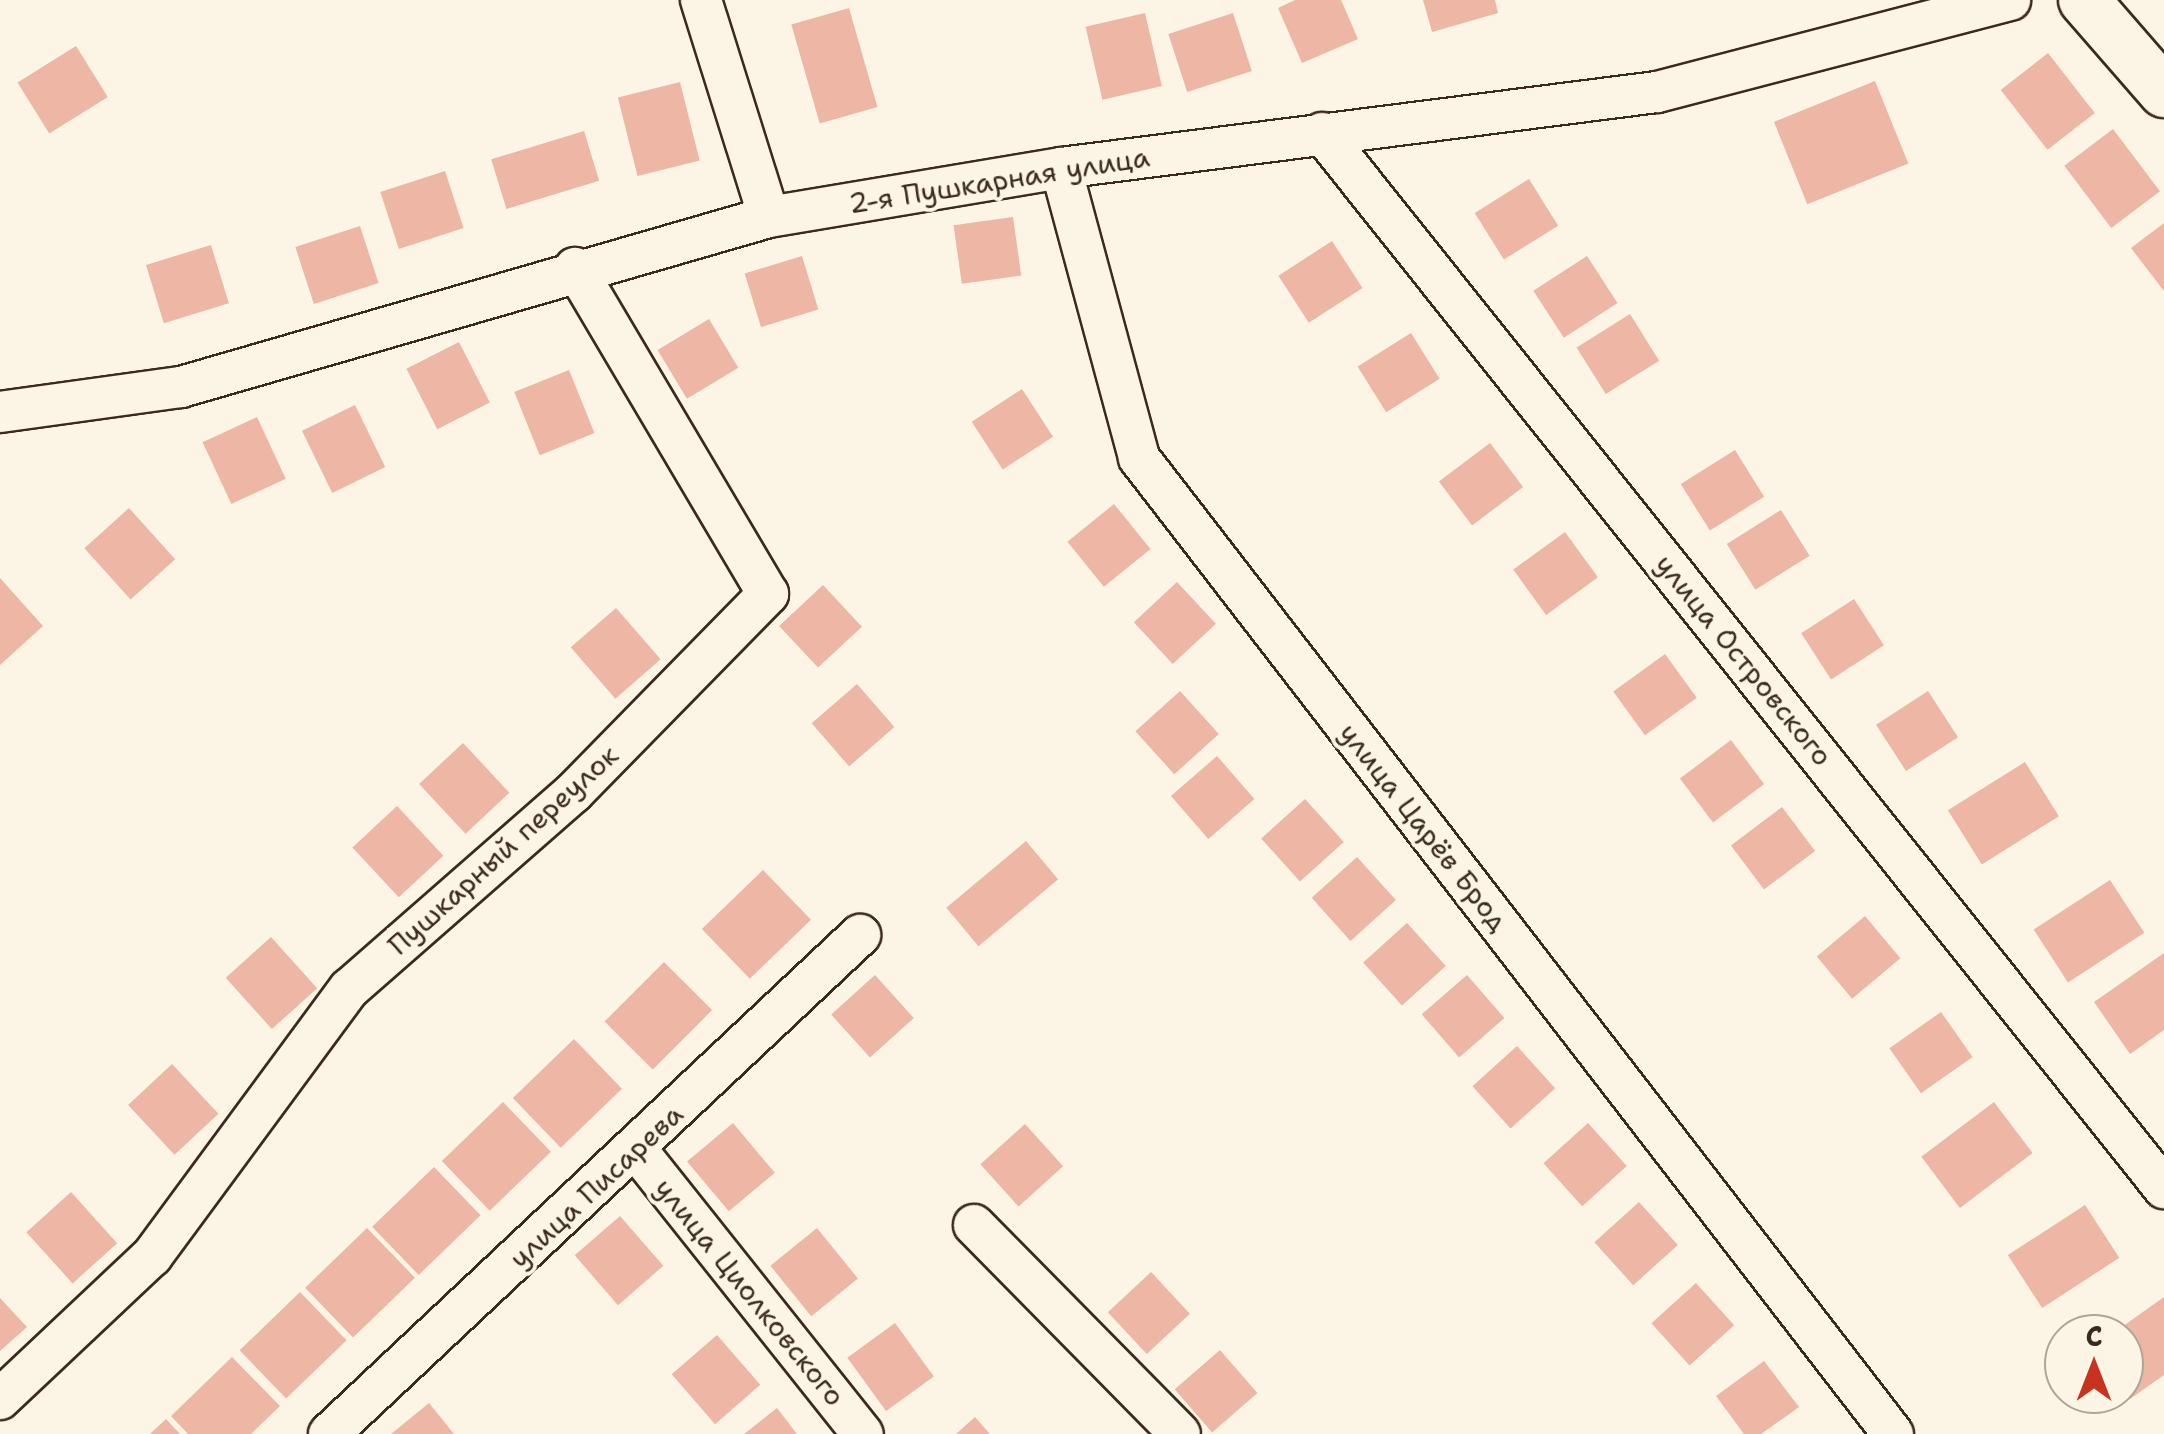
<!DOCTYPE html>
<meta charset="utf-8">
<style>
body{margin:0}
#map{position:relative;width:2164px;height:1434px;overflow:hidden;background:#fcf5e5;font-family:"Shantell Sans",sans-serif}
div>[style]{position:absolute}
.building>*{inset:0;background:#eeb6a5;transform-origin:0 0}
.roads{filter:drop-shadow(2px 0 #3b2a1e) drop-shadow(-2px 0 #3b2a1e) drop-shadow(0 2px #3b2a1e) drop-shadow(0 -2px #3b2a1e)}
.minor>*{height:40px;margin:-20px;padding:0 20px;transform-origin:20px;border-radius:20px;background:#fcf5e5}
.major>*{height:50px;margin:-25px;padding:0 25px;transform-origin:25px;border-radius:25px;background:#fcf5e5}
span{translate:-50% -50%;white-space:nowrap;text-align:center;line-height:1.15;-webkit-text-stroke:8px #fcf5e5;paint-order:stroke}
.street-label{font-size:28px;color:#3b2a1e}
.north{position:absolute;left:2044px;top:1314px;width:100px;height:100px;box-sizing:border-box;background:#fcf5e5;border:2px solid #afa495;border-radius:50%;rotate:0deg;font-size:28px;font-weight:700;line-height:40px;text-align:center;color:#3b2a1e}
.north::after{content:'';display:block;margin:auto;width:35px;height:45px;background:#c8321e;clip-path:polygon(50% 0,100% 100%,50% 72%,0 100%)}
</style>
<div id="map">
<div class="building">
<i style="clip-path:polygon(1295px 0,1341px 0,1358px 39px,1302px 63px,1278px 8px)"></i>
<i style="clip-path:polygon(1423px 0,1495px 0,1498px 13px,1432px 32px)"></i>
<i style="left:849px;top:8px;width:103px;height:60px;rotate:74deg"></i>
<i style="left:1145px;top:13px;width:75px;height:61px;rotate:77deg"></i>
<i style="left:1233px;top:13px;width:61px;height:68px;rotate:72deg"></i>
<i style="left:76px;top:46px;width:60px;height:69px;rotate:58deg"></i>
<i style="left:2048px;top:53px;width:76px;height:60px;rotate:52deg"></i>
<i style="left:1875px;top:81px;width:89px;height:109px;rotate:68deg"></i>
<i style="left:680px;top:82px;width:81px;height:64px;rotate:76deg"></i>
<i style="left:2113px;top:129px;width:78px;height:61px;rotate:53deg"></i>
<i style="left:584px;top:131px;width:52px;height:97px;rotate:73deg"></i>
<i style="left:445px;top:171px;width:60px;height:68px;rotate:72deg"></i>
<i style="left:1529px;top:179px;width:55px;height:64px;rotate:58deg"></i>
<i style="left:1013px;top:217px;width:59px;height:60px;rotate:82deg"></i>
<i style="clip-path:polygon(2164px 223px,2164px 291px,2131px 248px)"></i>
<i style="left:360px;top:226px;width:60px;height:68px;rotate:72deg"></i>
<i style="left:1332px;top:241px;width:56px;height:64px;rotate:57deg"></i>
<i style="left:211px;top:245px;width:61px;height:68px;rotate:73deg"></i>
<i style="left:802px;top:256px;width:56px;height:60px;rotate:73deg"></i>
<i style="left:1587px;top:256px;width:56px;height:64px;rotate:57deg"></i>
<i style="left:1630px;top:314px;width:55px;height:63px;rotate:58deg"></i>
<i style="left:709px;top:319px;width:57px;height:60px;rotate:59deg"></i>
<i style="left:1411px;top:333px;width:54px;height:63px;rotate:58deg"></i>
<i style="left:459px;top:342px;width:68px;height:59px;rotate:63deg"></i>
<i style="left:569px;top:370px;width:68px;height:59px;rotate:68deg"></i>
<i style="left:1022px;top:389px;width:57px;height:60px;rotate:57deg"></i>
<i style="left:355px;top:405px;width:69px;height:59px;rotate:64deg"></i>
<i style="left:257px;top:417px;width:68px;height:60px;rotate:65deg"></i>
<i style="left:1490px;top:443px;width:55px;height:64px;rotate:53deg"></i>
<i style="left:1735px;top:450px;width:55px;height:64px;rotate:58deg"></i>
<i style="left:1114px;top:504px;width:58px;height:60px;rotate:51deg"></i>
<i style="left:129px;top:508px;width:69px;height:60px;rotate:48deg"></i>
<i style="left:1781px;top:510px;width:54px;height:64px;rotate:58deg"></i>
<i style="left:1565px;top:532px;width:56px;height:64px;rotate:54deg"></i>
<i style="clip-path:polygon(0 578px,43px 626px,0 665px)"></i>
<i style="left:1177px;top:582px;width:57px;height:59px;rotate:47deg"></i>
<i style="left:823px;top:585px;width:57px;height:60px;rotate:47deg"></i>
<i style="left:1854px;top:599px;width:55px;height:63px;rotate:57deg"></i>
<i style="left:616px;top:608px;width:68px;height:60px;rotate:49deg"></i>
<i style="left:1665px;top:654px;width:54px;height:64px;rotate:54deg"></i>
<i style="left:857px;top:684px;width:57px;height:60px;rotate:49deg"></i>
<i style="left:1180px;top:691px;width:58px;height:60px;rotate:48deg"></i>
<i style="left:1928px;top:691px;width:55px;height:62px;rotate:57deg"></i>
<i style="left:1731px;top:740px;width:55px;height:64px;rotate:53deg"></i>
<i style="left:463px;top:743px;width:68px;height:60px;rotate:47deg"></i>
<i style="left:1217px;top:756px;width:57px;height:61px;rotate:49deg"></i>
<i style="left:2025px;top:762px;width:64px;height:91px;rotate:58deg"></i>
<i style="left:1305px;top:799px;width:58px;height:59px;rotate:48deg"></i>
<i style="left:397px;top:806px;width:68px;height:61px;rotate:47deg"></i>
<i style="left:1782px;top:807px;width:55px;height:64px;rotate:53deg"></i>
<i style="left:1026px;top:841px;width:50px;height:104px;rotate:50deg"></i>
<i style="left:1357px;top:857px;width:58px;height:61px;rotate:48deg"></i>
<i style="left:763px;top:870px;width:69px;height:85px;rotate:46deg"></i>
<i style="left:2110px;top:880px;width:63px;height:91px;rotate:57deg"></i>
<i style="left:1865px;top:916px;width:55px;height:63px;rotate:50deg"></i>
<i style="left:1407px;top:923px;width:58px;height:59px;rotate:48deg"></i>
<i style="left:271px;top:937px;width:69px;height:61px;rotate:48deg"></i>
<i style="clip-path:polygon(2164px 953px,2164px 1030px,2130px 1054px,2094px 1002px)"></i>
<i style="left:664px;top:962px;width:68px;height:84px;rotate:45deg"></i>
<i style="left:875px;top:975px;width:58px;height:59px;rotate:48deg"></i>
<i style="left:1467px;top:975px;width:57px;height:60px;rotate:49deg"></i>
<i style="left:1941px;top:1012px;width:55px;height:63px;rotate:55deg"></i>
<i style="left:574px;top:1039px;width:69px;height:85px;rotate:46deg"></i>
<i style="left:1517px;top:1046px;width:57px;height:60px;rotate:48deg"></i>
<i style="left:172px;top:1064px;width:68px;height:60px;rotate:47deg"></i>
<i style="left:503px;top:1102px;width:69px;height:85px;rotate:46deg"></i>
<i style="left:1994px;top:1102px;width:64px;height:91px;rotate:53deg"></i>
<i style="left:733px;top:1123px;width:65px;height:60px;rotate:50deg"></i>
<i style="left:1588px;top:1123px;width:58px;height:60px;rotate:48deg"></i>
<i style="left:1025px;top:1124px;width:57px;height:60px;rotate:48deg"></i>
<i style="left:434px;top:1167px;width:67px;height:86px;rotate:46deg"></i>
<i style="left:71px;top:1192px;width:69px;height:60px;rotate:48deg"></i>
<i style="left:1639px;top:1202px;width:58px;height:60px;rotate:48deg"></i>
<i style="left:2085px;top:1205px;width:63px;height:92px;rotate:57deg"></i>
<i style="left:620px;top:1216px;width:66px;height:60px;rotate:49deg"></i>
<i style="left:367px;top:1228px;width:69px;height:86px;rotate:46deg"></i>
<i style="left:817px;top:1228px;width:65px;height:60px;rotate:51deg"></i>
<i style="left:1151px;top:1272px;width:57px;height:59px;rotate:47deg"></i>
<i style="left:1696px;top:1283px;width:57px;height:60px;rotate:48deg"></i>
<i style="left:300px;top:1292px;width:67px;height:84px;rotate:46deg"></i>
<i style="clip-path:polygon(2164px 1297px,2164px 1375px,2130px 1399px,2124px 1334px,2112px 1334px)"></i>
<i style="clip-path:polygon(0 1298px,27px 1327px,0 1351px)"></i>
<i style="left:895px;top:1323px;width:66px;height:59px;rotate:54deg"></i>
<i style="left:717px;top:1335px;width:66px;height:60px;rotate:49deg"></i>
<i style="left:1220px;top:1350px;width:57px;height:60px;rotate:49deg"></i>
<i style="clip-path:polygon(232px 1357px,280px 1406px,251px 1434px,188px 1434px,171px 1416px)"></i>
<i style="clip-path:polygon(1764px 1361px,1799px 1407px,1761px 1434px,1744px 1434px,1716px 1396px)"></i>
<i style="clip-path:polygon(429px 1403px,454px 1434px,391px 1434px)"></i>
<i style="clip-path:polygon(777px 1408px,797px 1434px,744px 1434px)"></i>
<i style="clip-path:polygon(975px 1417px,990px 1434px,956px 1434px)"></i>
<i style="clip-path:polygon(166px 1419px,180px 1434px,150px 1434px)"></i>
</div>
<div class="roads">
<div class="minor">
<i style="left:701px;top:0;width:227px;rotate:72.6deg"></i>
<i style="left:1322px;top:133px;width:1350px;rotate:51.41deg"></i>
<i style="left:1061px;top:168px;width:300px;rotate:74.9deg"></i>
<i style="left:1139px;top:458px;width:1233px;rotate:52.31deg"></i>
<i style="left:0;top:412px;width:183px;rotate:-7.9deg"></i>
<i style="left:181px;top:387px;width:612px;rotate:-16.13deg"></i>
<i style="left:769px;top:217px;width:296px;rotate:-9.5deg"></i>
<i style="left:1061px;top:168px;width:601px;rotate:-7.27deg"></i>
<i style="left:1657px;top:92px;width:365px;rotate:-14.6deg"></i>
<i style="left:636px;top:1149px;width:364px;rotate:51.5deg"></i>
<i style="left:974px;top:1225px;width:293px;rotate:45.4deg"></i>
<i style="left:0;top:1399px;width:209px;rotate:-43.3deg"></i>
<i style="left:152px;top:1256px;width:332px;rotate:-53.6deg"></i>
<i style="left:349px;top:989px;width:298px;rotate:-41.2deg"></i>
<i style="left:573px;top:793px;width:279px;rotate:-45.6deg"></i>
<i style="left:768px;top:594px;width:379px;rotate:-120.6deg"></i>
<i style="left:329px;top:1434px;width:729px;rotate:-43.22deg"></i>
</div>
<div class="major">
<i style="left:2084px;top:0;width:122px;rotate:49deg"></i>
</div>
</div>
<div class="street-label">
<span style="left:999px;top:180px;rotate:-9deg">2-я Пушкарная улица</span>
<span style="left:1744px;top:660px;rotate:51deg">улица Островского</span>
<span style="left:1424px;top:827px;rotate:52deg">улица Царёв Брод</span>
<span style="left:503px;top:850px;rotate:-42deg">Пушкарный переулок</span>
<span style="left:596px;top:1186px;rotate:-43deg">улица Писарева</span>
<span style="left:750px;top:1292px;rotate:51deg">улица Циолковского</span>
</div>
<div class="north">С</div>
</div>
